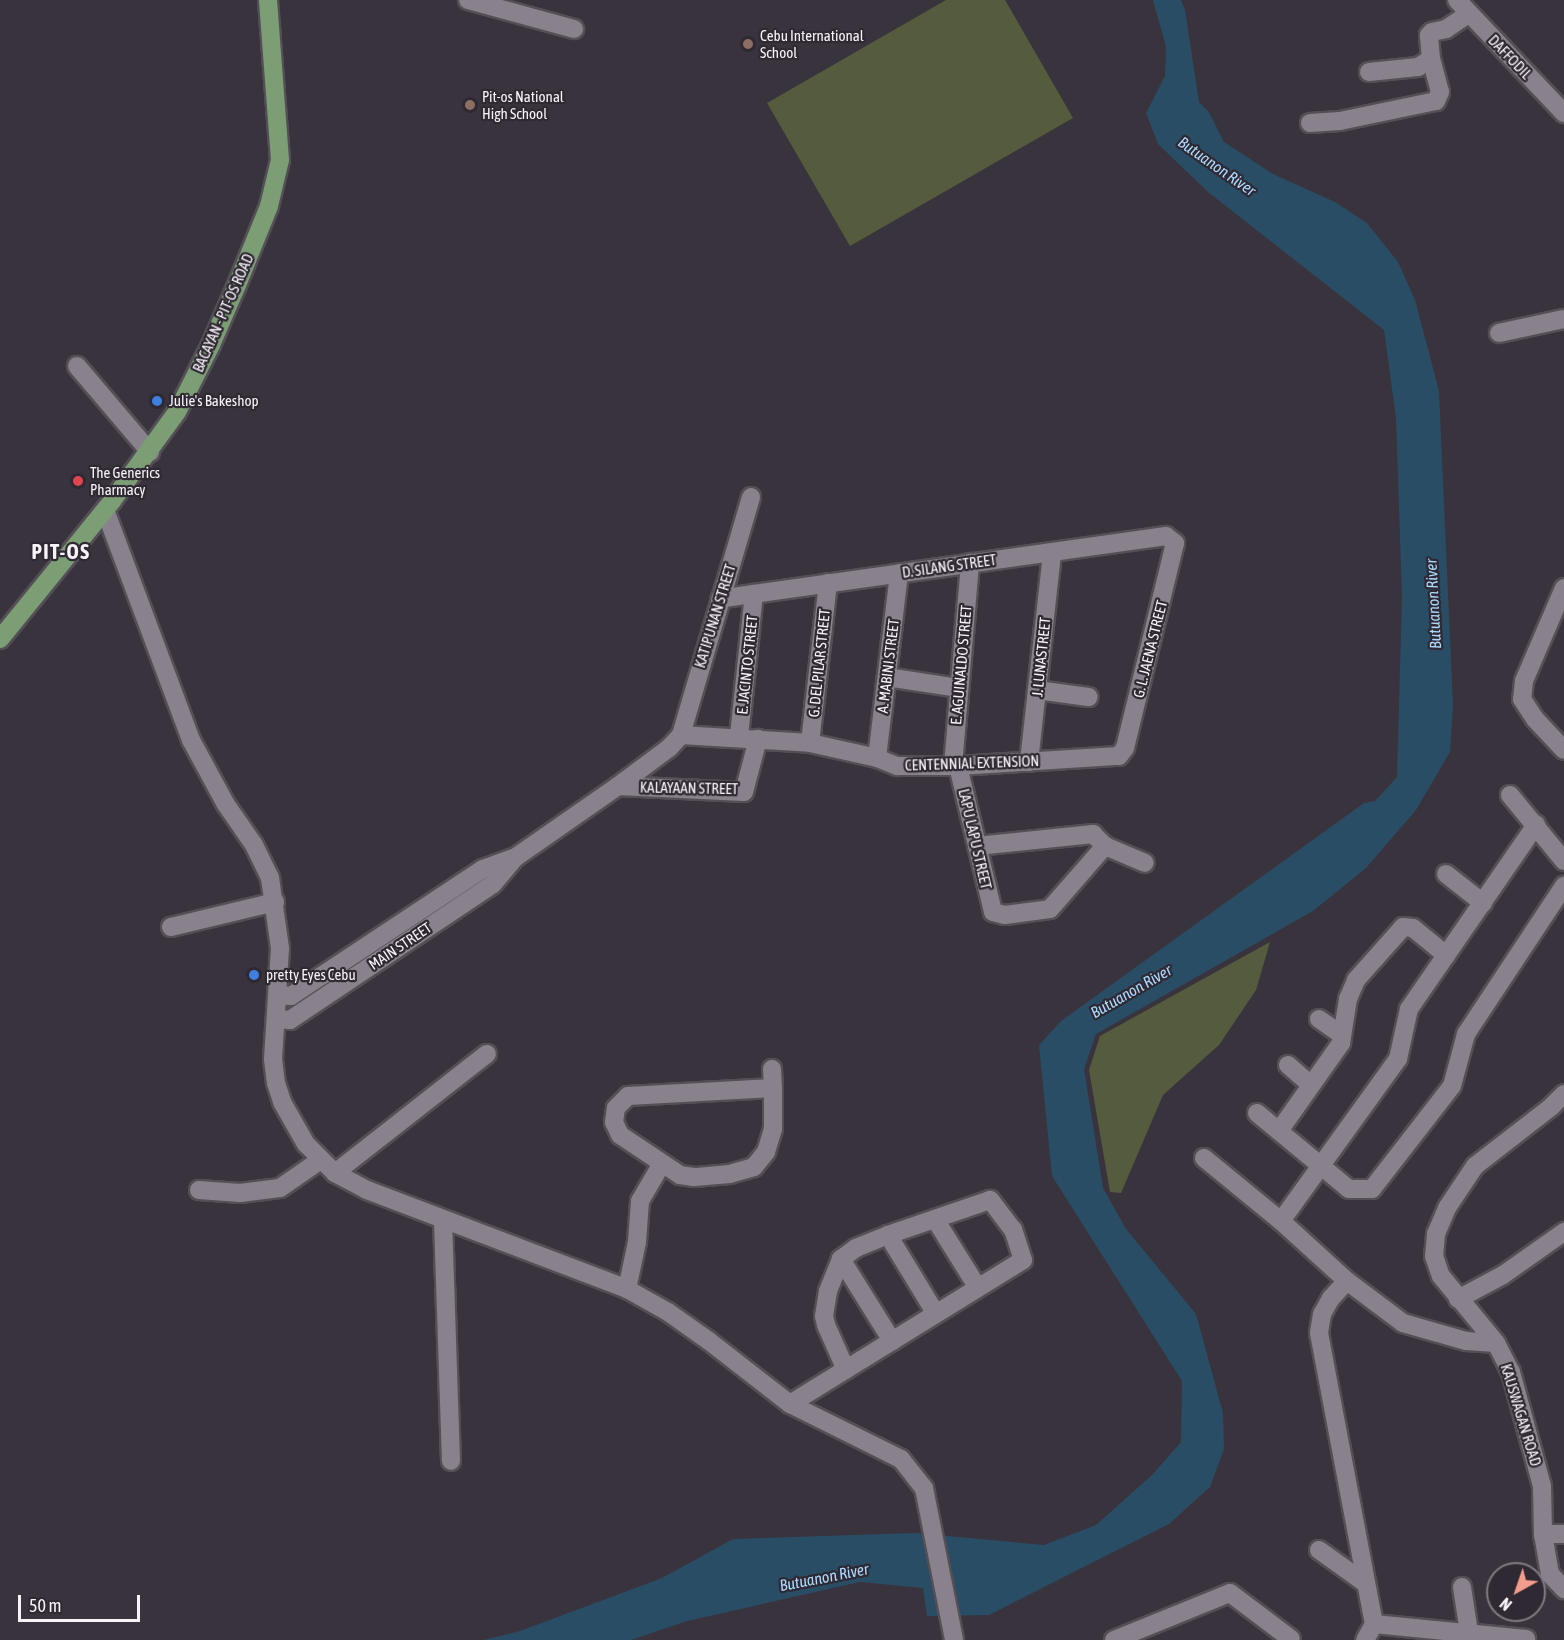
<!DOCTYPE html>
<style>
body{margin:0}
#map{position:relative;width:1564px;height:1640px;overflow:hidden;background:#39333d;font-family:"Asap Condensed",sans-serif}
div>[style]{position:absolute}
.green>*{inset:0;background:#555c3e}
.water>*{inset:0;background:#2a4d66}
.roads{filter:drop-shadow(2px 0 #544f57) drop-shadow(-2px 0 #544f57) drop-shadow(0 2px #544f57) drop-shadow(0 -2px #544f57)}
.minor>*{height:18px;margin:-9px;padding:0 9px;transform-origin:9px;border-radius:9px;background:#89828d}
.major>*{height:18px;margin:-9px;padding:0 9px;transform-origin:9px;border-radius:9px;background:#7b9e74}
.dots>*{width:16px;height:16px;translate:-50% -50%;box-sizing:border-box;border:3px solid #2f2933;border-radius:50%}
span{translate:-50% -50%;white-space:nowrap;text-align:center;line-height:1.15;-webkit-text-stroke:4.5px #2f2933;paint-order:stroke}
.poi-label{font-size:15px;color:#f7f3f9}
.left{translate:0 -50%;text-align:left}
.street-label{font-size:15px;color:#f7f3f9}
.water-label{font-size:16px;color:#abdbff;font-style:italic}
.district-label{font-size:21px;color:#f7f3f9;font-weight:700;letter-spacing:1.5px}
.north{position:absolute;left:1486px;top:1562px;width:60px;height:60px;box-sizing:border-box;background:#2f2933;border:2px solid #7f7a82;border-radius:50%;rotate:220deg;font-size:16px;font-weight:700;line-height:24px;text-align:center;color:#f7f3f9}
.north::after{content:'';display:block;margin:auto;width:21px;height:27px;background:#f49d8c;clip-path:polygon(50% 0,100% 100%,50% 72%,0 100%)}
.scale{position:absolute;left:18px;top:1595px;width:122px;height:27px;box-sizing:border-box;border:3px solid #f7f3f9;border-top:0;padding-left:8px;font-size:18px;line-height:21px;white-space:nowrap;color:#f7f3f9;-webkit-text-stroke:4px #2f2933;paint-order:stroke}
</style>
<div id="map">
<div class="green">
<i style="clip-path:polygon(946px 0,1005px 0,1073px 118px,850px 246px,767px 103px)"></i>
<i style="clip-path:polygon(1270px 942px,1256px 990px,1219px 1045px,1163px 1095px,1121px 1193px,1110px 1192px,1089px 1070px,1100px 1036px)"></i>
</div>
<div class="water">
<i style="clip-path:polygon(1153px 0,1181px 0,1185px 10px,1199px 102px,1209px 112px,1224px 142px,1273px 174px,1335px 202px,1367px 223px,1398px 262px,1415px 300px,1439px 391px,1453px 706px,1450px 752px,1416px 810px,1366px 868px,1313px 911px,1096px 1034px,1084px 1069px,1103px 1188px,1126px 1229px,1196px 1314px,1223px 1413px,1224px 1449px,1210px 1487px,1169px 1524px,989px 1615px,927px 1616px,923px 1588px,860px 1582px,687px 1621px,631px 1640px,484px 1640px,520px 1631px,662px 1578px,733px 1539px,915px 1533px,1044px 1545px,1096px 1525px,1152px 1475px,1181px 1442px,1182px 1381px,1052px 1176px,1039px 1045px,1061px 1021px,1364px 803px,1375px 801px,1397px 777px,1402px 596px,1396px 418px,1384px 330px,1208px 192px,1158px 144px,1146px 113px,1165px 76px,1166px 47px)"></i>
</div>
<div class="roads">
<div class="minor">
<i style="left:468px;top:0;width:110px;rotate:15.3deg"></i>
<i style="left:1457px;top:0;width:156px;rotate:46.6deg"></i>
<i style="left:1369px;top:72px;width:49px;rotate:-5.8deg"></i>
<i style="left:1418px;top:67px;width:15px;rotate:-32deg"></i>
<i style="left:1310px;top:123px;width:30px;rotate:-4deg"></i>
<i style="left:1340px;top:121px;width:98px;rotate:-11.8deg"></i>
<i style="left:1436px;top:101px;width:10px;rotate:-66deg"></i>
<i style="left:1440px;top:92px;width:34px;rotate:-105deg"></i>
<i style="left:1431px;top:59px;width:24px;rotate:-95deg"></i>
<i style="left:1429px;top:35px;width:4px;rotate:-45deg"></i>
<i style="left:1432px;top:32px;width:14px;rotate:-12deg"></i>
<i style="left:1446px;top:29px;width:27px;rotate:-34deg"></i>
<i style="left:1499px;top:333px;width:66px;rotate:-12.2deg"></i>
<i style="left:77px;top:366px;width:113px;rotate:49.7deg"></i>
<i style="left:105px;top:510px;width:246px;rotate:69.5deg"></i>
<i style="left:191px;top:740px;width:72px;rotate:61.6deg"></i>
<i style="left:225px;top:803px;width:51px;rotate:55.4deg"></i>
<i style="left:254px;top:845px;width:37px;rotate:64deg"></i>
<i style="left:270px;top:878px;width:71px;rotate:81.9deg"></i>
<i style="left:280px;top:948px;width:111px;rotate:93.6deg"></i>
<i style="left:273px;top:1059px;width:24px;rotate:83deg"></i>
<i style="left:276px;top:1083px;width:20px;rotate:72deg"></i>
<i style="left:282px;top:1102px;width:48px;rotate:60.3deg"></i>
<i style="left:306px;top:1144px;width:41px;rotate:45deg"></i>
<i style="left:335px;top:1173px;width:36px;rotate:28deg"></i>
<i style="left:367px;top:1190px;width:278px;rotate:20.8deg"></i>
<i style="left:627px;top:1289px;width:47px;rotate:29.3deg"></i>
<i style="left:668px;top:1312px;width:50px;rotate:35.3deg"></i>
<i style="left:709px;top:1341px;width:103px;rotate:37.9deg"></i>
<i style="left:790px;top:1404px;width:124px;rotate:26.4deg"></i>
<i style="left:901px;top:1459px;width:37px;rotate:52deg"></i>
<i style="left:924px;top:1488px;width:155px;rotate:78.8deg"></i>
<i style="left:1564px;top:588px;width:101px;rotate:113.3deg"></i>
<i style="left:1524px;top:681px;width:18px;rotate:96deg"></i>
<i style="left:1522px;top:699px;width:24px;rotate:57deg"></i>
<i style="left:1535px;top:719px;width:42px;rotate:46.9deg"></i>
<i style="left:887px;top:677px;width:73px;rotate:8.7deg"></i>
<i style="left:1037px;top:690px;width:52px;rotate:7.7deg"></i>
<i style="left:681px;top:735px;width:129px;rotate:3.5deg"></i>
<i style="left:810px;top:743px;width:69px;rotate:12.6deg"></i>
<i style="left:877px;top:758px;width:22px;rotate:22deg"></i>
<i style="left:897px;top:766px;width:61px"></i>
<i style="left:958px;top:766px;width:161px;rotate:-3.6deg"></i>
<i style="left:1119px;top:756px;width:10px;rotate:-53deg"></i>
<i style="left:1125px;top:748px;width:211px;rotate:-76.3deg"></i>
<i style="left:1175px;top:543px;width:11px;rotate:-142deg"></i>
<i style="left:1166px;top:536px;width:450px;rotate:172deg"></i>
<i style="left:681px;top:735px;width:248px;rotate:-73.6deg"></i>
<i style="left:739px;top:736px;width:143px;rotate:-84deg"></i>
<i style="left:810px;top:743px;width:161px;rotate:-83.6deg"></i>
<i style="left:877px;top:758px;width:186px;rotate:-83.2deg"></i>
<i style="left:1029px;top:762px;width:211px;rotate:-83.7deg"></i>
<i style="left:953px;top:766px;width:204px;rotate:-85.2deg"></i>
<i style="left:958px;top:766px;width:150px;rotate:76.5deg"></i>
<i style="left:993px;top:912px;width:12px;rotate:14deg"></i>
<i style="left:1005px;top:915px;width:45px;rotate:-7.6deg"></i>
<i style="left:1050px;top:909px;width:84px;rotate:-48.9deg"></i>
<i style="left:618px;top:786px;width:126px;rotate:2.7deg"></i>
<i style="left:744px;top:792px;width:55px;rotate:-75.2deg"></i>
<i style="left:1510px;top:795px;width:85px;rotate:50.7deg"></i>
<i style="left:977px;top:846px;width:117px;rotate:-5.9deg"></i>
<i style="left:1093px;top:834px;width:17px;rotate:45deg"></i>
<i style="left:1105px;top:846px;width:43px;rotate:23deg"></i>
<i style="left:1446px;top:874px;width:47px;rotate:38.1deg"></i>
<i style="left:171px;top:927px;width:107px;rotate:-13.5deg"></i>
<i style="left:279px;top:995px;width:12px;rotate:5deg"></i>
<i style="left:291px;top:996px;width:230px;rotate:-33.5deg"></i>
<i style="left:483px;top:869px;width:33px;rotate:-20deg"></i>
<i style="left:276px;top:1019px;width:14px;rotate:4deg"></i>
<i style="left:290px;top:1020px;width:244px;rotate:-33.8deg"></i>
<i style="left:493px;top:884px;width:35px;rotate:-50deg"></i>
<i style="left:516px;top:857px;width:124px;rotate:-34.8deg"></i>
<i style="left:618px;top:786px;width:64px;rotate:-36.7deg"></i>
<i style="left:669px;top:748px;width:18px;rotate:-47deg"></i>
<i style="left:1319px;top:1019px;width:28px;rotate:35deg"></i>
<i style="left:1288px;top:1065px;width:30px;rotate:41deg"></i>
<i style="left:772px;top:1069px;width:19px;rotate:87deg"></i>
<i style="left:773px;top:1088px;width:41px;rotate:90deg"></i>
<i style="left:773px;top:1129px;width:24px;rotate:107deg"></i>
<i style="left:766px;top:1152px;width:19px;rotate:129deg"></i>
<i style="left:754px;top:1167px;width:25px;rotate:164deg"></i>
<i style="left:730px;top:1174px;width:36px;rotate:175deg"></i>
<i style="left:694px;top:1177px;width:14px;rotate:-172deg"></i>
<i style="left:680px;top:1175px;width:72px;rotate:-146.3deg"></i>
<i style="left:620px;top:1135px;width:14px;rotate:-115deg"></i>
<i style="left:614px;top:1122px;width:14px;rotate:-82deg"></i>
<i style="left:616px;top:1108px;width:17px;rotate:-45deg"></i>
<i style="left:628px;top:1096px;width:145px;rotate:-3.2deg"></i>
<i style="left:1564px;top:1094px;width:18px;rotate:135deg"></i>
<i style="left:1551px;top:1107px;width:96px;rotate:142.2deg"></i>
<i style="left:1475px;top:1166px;width:50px;rotate:123.7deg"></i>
<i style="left:1447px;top:1208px;width:28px;rotate:113deg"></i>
<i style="left:1436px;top:1234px;width:22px;rotate:95deg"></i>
<i style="left:1434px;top:1256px;width:21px;rotate:71deg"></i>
<i style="left:1441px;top:1276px;width:87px;rotate:50.6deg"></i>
<i style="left:1496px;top:1343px;width:33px;rotate:63deg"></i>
<i style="left:1511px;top:1372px;width:118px;rotate:74.8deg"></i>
<i style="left:1542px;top:1486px;width:48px;rotate:88.8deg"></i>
<i style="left:1543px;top:1534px;width:41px;rotate:80.1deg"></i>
<i style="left:1550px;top:1574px;width:21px;rotate:47deg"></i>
<i style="left:1257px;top:1113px;width:119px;rotate:39.6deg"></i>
<i style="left:1349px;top:1189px;width:23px"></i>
<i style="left:1372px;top:1189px;width:130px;rotate:-52.2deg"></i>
<i style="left:1452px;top:1086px;width:54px;rotate:-74.9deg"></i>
<i style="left:1466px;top:1034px;width:178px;rotate:-56.5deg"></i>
<i style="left:1279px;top:1131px;width:108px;rotate:-54.8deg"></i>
<i style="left:1341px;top:1043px;width:45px;rotate:-81deg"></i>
<i style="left:1348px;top:999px;width:21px;rotate:-67deg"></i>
<i style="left:1356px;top:980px;width:71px;rotate:-48.4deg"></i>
<i style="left:1403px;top:927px;width:10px;rotate:6deg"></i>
<i style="left:1413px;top:928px;width:43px;rotate:39.3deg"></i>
<i style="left:1204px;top:1158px;width:99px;rotate:39.3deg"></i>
<i style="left:1281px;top:1221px;width:89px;rotate:42.3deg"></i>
<i style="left:1347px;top:1281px;width:70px;rotate:36.9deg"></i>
<i style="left:1403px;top:1323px;width:66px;rotate:15.9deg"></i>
<i style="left:1466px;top:1341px;width:30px;rotate:4deg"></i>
<i style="left:335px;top:1173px;width:193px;rotate:-38.1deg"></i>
<i style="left:199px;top:1190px;width:41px;rotate:4.2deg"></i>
<i style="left:240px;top:1193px;width:40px;rotate:-7.1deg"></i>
<i style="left:280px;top:1188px;width:47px;rotate:-34.7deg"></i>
<i style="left:935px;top:1219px;width:81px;rotate:58.1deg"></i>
<i style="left:443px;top:1220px;width:241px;rotate:88.1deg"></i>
<i style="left:1281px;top:1221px;width:200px;rotate:-54.2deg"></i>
<i style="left:1398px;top:1059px;width:51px;rotate:-77.6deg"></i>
<i style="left:1409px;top:1009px;width:224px;rotate:-55.4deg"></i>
<i style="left:888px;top:1235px;width:92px;rotate:58.7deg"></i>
<i style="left:841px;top:1259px;width:97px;rotate:58.1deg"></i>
<i style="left:1347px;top:1281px;width:23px;rotate:133deg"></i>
<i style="left:1331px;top:1298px;width:18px;rotate:119deg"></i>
<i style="left:1322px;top:1314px;width:19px;rotate:99deg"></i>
<i style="left:1319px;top:1333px;width:296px;rotate:79.3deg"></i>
<i style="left:1374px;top:1624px;width:18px;rotate:119deg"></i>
<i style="left:627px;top:1289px;width:48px;rotate:-78deg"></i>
<i style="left:637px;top:1242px;width:41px;rotate:-85.8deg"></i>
<i style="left:640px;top:1201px;width:42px;rotate:-59.7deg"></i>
<i style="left:1458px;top:1299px;width:51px;rotate:-28.1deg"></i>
<i style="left:1503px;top:1275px;width:75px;rotate:-35.2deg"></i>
<i style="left:790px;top:1404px;width:274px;rotate:-31.7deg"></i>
<i style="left:1023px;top:1260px;width:32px;rotate:-108deg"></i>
<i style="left:1013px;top:1230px;width:38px;rotate:-127deg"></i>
<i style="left:990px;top:1200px;width:108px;rotate:161.1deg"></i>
<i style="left:888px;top:1235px;width:35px;rotate:158deg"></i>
<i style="left:856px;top:1248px;width:19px;rotate:144deg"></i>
<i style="left:841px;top:1259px;width:35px;rotate:112deg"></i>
<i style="left:828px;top:1291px;width:25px;rotate:99deg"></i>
<i style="left:824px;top:1316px;width:9px;rotate:77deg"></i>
<i style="left:826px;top:1325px;width:49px;rotate:66deg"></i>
<i style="left:1543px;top:1534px;width:21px"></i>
<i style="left:1319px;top:1550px;width:57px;rotate:35.7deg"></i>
<i style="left:1462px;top:1587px;width:47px;rotate:81.3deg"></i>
<i style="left:1374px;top:1624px;width:153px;rotate:5.6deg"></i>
<i style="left:1114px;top:1640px;width:125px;rotate:-22.1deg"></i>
<i style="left:1230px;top:1593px;width:76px;rotate:37deg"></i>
</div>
<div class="major">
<i style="left:0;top:639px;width:178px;rotate:-50.9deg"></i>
<i style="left:112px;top:501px;width:110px;rotate:-53.9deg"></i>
<i style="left:177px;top:412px;width:75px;rotate:-63.1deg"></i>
<i style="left:211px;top:345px;width:65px;rotate:-66.6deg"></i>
<i style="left:237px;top:285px;width:85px;rotate:-67.9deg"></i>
<i style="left:269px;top:206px;width:47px;rotate:-76.6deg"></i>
<i style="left:280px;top:160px;width:160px;rotate:-94.3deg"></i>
</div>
</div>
<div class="dots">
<i style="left:748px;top:44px;background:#8d6e63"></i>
<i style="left:470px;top:105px;background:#8d6e63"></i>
<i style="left:157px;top:401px;background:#3f7fe0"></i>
<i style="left:78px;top:481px;background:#e0444e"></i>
<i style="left:254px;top:975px;background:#3f7fe0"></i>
</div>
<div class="poi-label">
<span class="left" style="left:760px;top:44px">Cebu International<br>School</span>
<span class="left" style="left:482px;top:105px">Pit-os National<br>High School</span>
<span class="left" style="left:169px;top:401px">Julie's Bakeshop</span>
<span class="left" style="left:90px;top:481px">The Generics<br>Pharmacy</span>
<span class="left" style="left:266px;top:975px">pretty Eyes Cebu</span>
</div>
<div class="street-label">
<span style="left:1510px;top:57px;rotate:46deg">DAFFODIL</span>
<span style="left:223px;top:313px;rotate:-66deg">BACAYAN - PIT-OS ROAD</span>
<span style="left:949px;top:566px;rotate:-8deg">D. SILANG STREET</span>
<span style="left:715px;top:616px;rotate:-73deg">KATIPUNAN STREET</span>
<span style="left:1150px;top:649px;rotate:-76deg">G. L. JAENA STREET</span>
<span style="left:1041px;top:657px;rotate:-84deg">J. LUNASTREET</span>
<span style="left:819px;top:663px;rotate:-84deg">G. DEL PILAR STREET</span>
<span style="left:747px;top:665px;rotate:-84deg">E. JACINTO STREET</span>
<span style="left:961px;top:665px;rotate:-85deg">E. AGUINALDO STREET</span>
<span style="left:888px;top:666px;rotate:-83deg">A. MABINI STREET</span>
<span style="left:972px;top:763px;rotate:-2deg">CENTENNIAL EXTENSION</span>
<span style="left:689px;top:788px;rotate:1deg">KALAYAAN STREET</span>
<span style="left:975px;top:839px;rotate:77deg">LAPU LAPU STREET</span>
<span style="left:400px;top:946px;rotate:-34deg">MAIN STREET</span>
<span style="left:1521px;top:1415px;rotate:73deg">KAUSWAGAN ROAD</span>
</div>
<div class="water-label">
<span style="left:1217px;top:166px;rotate:35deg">Butuanon River</span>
<span style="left:1433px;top:604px;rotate:-93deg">Butuanon River</span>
<span style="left:1131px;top:991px;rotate:-30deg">Butuanon River</span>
<span style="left:824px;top:1577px;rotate:-11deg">Butuanon River</span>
</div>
<div class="district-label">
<span style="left:61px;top:551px">PIT-OS</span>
</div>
<div class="north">N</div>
<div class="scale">50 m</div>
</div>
